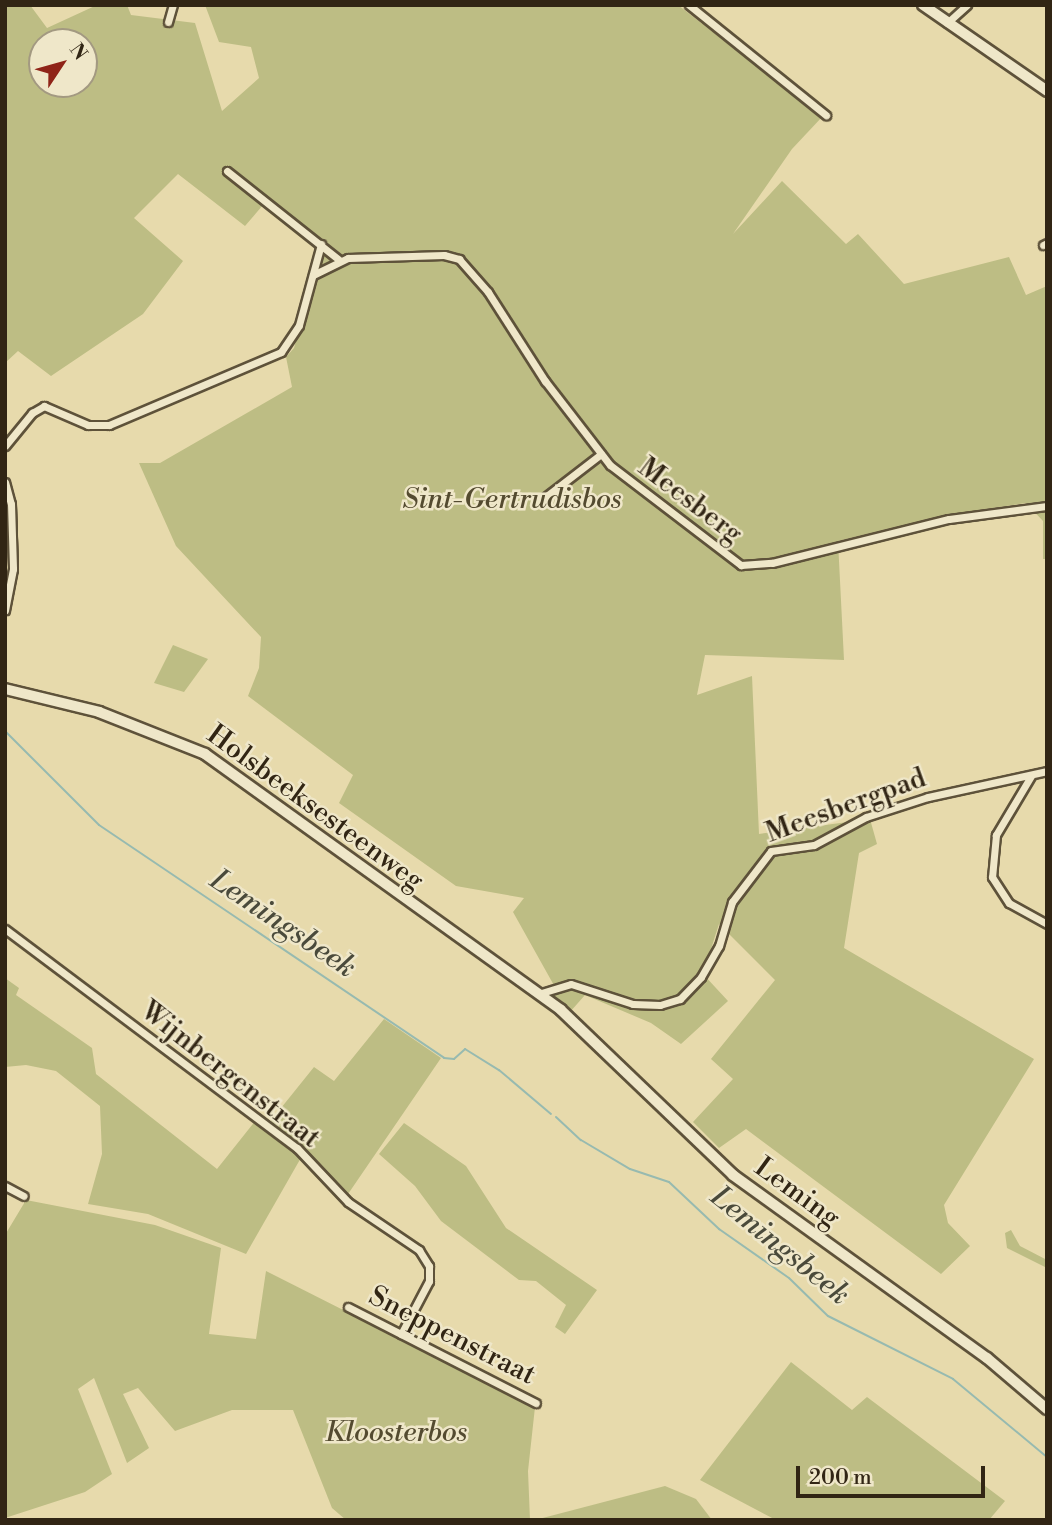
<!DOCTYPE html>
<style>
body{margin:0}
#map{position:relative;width:1052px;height:1525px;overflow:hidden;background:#e7daac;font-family:"Libre Bodoni",serif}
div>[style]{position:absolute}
.green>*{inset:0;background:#bdbd84}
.stream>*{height:2px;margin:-1px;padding:0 1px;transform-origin:1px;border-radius:1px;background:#97bab0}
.roads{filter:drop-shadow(2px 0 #5e523a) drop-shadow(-2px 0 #5e523a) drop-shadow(0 2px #5e523a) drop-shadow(0 -2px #5e523a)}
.street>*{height:7px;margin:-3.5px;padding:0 3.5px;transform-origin:3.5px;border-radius:3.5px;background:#efe7c9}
.secondary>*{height:10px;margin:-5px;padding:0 5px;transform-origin:5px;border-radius:5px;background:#efe7c9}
span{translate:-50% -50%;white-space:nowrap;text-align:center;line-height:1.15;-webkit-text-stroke:5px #efe7c9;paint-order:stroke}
.park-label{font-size:28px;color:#544b30;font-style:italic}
.street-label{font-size:28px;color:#312514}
.water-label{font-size:30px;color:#4a4a3b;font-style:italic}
.frame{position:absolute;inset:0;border:7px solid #312514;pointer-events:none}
.north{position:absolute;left:28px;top:28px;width:70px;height:70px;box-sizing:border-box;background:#efe7c9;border:2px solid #a39981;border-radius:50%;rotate:54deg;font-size:19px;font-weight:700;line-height:28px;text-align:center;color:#312514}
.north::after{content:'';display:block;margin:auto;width:24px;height:32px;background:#8f2418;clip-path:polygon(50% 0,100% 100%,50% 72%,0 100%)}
.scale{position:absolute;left:796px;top:1466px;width:189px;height:32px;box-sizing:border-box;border:4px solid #312514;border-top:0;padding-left:9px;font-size:21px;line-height:24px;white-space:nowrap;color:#312514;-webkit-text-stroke:5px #efe7c9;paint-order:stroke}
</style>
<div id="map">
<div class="green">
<i style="clip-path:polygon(evenodd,5px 5px,30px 5px,47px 28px,97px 5px,127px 5px,131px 15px,195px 23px,222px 111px,259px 78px,251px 47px,219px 42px,205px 5px,678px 5px,822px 117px,792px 149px,733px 234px,782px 181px,846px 244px,858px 234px,904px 284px,1009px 257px,1026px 295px,1047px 286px,1047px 559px,1043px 559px,1043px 521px,1026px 503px,941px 516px,838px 541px,844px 660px,705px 655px,697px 695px,752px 676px,759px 834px,870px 819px,877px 844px,859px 853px,844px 948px,1034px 1059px,944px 1205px,948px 1223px,970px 1246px,941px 1274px,746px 1129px,719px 1148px,693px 1122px,733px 1079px,711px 1059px,775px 980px,719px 924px,703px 974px,728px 1001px,681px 1044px,651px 1023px,585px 995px,570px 1012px,551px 993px,556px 989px,513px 912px,524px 898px,456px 886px,339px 803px,353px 775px,248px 696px,259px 668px,261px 637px,176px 546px,139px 463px,160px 463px,292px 387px,286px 357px,294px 348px,320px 250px,263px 205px,245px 226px,178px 174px,134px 218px,183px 261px,143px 314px,51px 376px,18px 351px,5px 363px,5px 5px,42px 42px,84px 42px,84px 84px,42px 84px,42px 42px)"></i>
<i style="clip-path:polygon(173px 645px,208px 659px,184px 692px,154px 683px)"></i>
<i style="clip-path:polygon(5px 978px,19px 988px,16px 995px,92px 1048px,96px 1074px,217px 1169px,256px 1120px,302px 1156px,246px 1254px,148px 1214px,88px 1204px,102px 1154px,100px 1106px,56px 1071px,26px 1065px,5px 1067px)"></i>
<i style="clip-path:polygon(384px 1019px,441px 1058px,346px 1197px,303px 1148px,269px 1123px,314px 1067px,334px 1081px)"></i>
<i style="clip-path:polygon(404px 1123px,466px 1166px,506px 1228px,597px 1290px,565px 1334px,555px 1327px,566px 1305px,536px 1281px,519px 1280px,441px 1221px,415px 1186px,379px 1154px)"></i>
<i style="clip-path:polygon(26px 1200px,155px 1225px,221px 1248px,209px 1334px,256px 1339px,266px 1271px,535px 1407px,528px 1471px,530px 1520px,346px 1520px,332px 1508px,293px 1410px,232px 1410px,175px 1431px,138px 1388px,123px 1394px,149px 1448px,127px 1463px,94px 1378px,78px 1389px,112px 1474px,85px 1492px,5px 1518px,5px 1235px)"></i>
<i style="clip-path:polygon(1011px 1230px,1020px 1246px,1047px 1260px,1047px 1268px,1007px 1248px,1005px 1233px)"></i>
<i style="clip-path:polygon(791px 1362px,852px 1410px,867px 1397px,1005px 1501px,989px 1520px,776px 1520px,700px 1480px)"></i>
<i style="clip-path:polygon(665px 1486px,696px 1499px,712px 1520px,535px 1520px)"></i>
</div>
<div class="stream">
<i style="left:5px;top:731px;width:133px;rotate:45deg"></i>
<i style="left:99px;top:825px;width:416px;rotate:34deg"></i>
<i style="left:444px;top:1058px;width:10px;rotate:6deg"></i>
<i style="left:454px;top:1059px;width:15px;rotate:-42deg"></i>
<i style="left:465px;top:1049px;width:40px;rotate:32deg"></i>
<i style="left:499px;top:1070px;width:68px;rotate:40.2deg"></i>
<i style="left:556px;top:1117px;width:34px;rotate:43deg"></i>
<i style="left:581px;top:1140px;width:57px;rotate:30.6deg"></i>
<i style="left:630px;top:1169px;width:41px;rotate:18.4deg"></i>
<i style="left:669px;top:1182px;width:69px;rotate:43.2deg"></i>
<i style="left:719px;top:1229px;width:85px;rotate:35deg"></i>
<i style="left:789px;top:1278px;width:54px;rotate:44.3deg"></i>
<i style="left:828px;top:1316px;width:140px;rotate:26.7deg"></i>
<i style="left:953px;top:1379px;width:122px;rotate:39.7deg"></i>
</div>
<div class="roads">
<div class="street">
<i style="left:689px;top:5px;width:176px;rotate:38.8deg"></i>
<i style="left:168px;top:22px;width:18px;rotate:-74deg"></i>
<i style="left:947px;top:23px;width:27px;rotate:-42deg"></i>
<i style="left:227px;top:171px;width:142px;rotate:38.4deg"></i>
<i style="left:1043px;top:245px;width:4px;rotate:-27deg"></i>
<i style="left:313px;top:275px;width:39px;rotate:-26deg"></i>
<i style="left:348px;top:258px;width:96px;rotate:-1.8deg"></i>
<i style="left:444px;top:255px;width:16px;rotate:15deg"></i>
<i style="left:459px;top:259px;width:44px;rotate:48.7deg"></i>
<i style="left:488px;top:292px;width:106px;rotate:57.4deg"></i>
<i style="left:545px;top:381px;width:106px;rotate:52.3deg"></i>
<i style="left:610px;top:465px;width:165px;rotate:37.4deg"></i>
<i style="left:741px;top:565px;width:31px;rotate:-4deg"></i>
<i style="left:772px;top:563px;width:182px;rotate:-14deg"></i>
<i style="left:949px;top:519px;width:99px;rotate:-7.6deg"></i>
<i style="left:5px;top:446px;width:43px;rotate:-50.7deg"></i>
<i style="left:32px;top:413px;width:14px;rotate:-30deg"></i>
<i style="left:44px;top:406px;width:48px;rotate:23.4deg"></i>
<i style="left:88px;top:425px;width:21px"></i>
<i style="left:109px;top:425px;width:187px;rotate:-23deg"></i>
<i style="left:281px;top:352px;width:32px;rotate:-56deg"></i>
<i style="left:299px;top:325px;width:84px;rotate:-74.8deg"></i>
<i style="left:5px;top:482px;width:23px;rotate:75deg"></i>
<i style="left:11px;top:504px;width:65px;rotate:88.2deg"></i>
<i style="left:13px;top:569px;width:42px;rotate:101deg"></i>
<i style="left:540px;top:501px;width:77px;rotate:-37.6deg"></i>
<i style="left:1031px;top:776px;width:69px;rotate:120.7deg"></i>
<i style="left:996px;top:835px;width:42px;rotate:95.4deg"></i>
<i style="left:992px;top:877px;width:31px;rotate:57deg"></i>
<i style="left:1009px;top:903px;width:43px;rotate:28.9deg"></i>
<i style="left:5px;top:929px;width:365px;rotate:36.9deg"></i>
<i style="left:297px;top:1148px;width:74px;rotate:46.6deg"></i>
<i style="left:348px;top:1202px;width:86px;rotate:34.1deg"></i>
<i style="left:419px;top:1250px;width:19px;rotate:58deg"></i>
<i style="left:429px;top:1266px;width:15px;rotate:90deg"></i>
<i style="left:429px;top:1281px;width:60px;rotate:117.8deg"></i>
<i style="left:538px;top:994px;width:34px;rotate:-17deg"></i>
<i style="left:571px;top:984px;width:65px;rotate:17.9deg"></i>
<i style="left:633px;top:1004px;width:27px;rotate:2deg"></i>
<i style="left:660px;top:1005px;width:21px;rotate:-17deg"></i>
<i style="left:680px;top:999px;width:30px;rotate:-46deg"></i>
<i style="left:701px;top:977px;width:36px;rotate:-60deg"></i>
<i style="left:719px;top:946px;width:46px;rotate:-73.5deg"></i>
<i style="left:732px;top:902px;width:64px;rotate:-52.6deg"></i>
<i style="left:771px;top:851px;width:43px;rotate:-7.9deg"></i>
<i style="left:814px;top:845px;width:59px;rotate:-28.3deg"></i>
<i style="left:866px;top:817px;width:65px;rotate:-17.9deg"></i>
<i style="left:928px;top:797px;width:122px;rotate:-12.3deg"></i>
<i style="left:5px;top:1186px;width:21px;rotate:28deg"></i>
<i style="left:348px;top:1307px;width:211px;rotate:27.1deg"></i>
</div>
<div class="secondary">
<i style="left:923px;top:5px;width:151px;rotate:34.7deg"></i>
<i style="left:5px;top:689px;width:97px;rotate:13.7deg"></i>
<i style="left:99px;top:712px;width:114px;rotate:21.6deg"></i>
<i style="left:205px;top:754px;width:438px;rotate:35.7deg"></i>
<i style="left:561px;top:1010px;width:238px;rotate:43.8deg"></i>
<i style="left:733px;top:1175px;width:313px;rotate:35.8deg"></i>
<i style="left:987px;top:1358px;width:79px;rotate:40.4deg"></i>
</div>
</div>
<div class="park-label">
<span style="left:512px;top:500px">Sint-Gertrudisbos</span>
<span style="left:396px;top:1433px">Kloosterbos</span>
</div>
<div class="street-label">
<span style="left:690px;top:501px;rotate:37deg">Meesberg</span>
<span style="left:846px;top:806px;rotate:-20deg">Meesbergpad</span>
<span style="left:315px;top:808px;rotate:36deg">Holsbeeksesteenweg</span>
<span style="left:230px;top:1075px;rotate:38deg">Wijnbergenstraat</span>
<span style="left:797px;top:1193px;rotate:36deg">Leming</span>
<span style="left:452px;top:1336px;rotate:27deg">Sneppenstraat</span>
</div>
<div class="water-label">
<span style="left:283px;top:924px;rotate:34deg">Lemingsbeek</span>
<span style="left:780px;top:1246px;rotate:39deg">Lemingsbeek</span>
</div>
<div class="frame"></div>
<div class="north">N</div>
<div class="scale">200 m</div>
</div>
